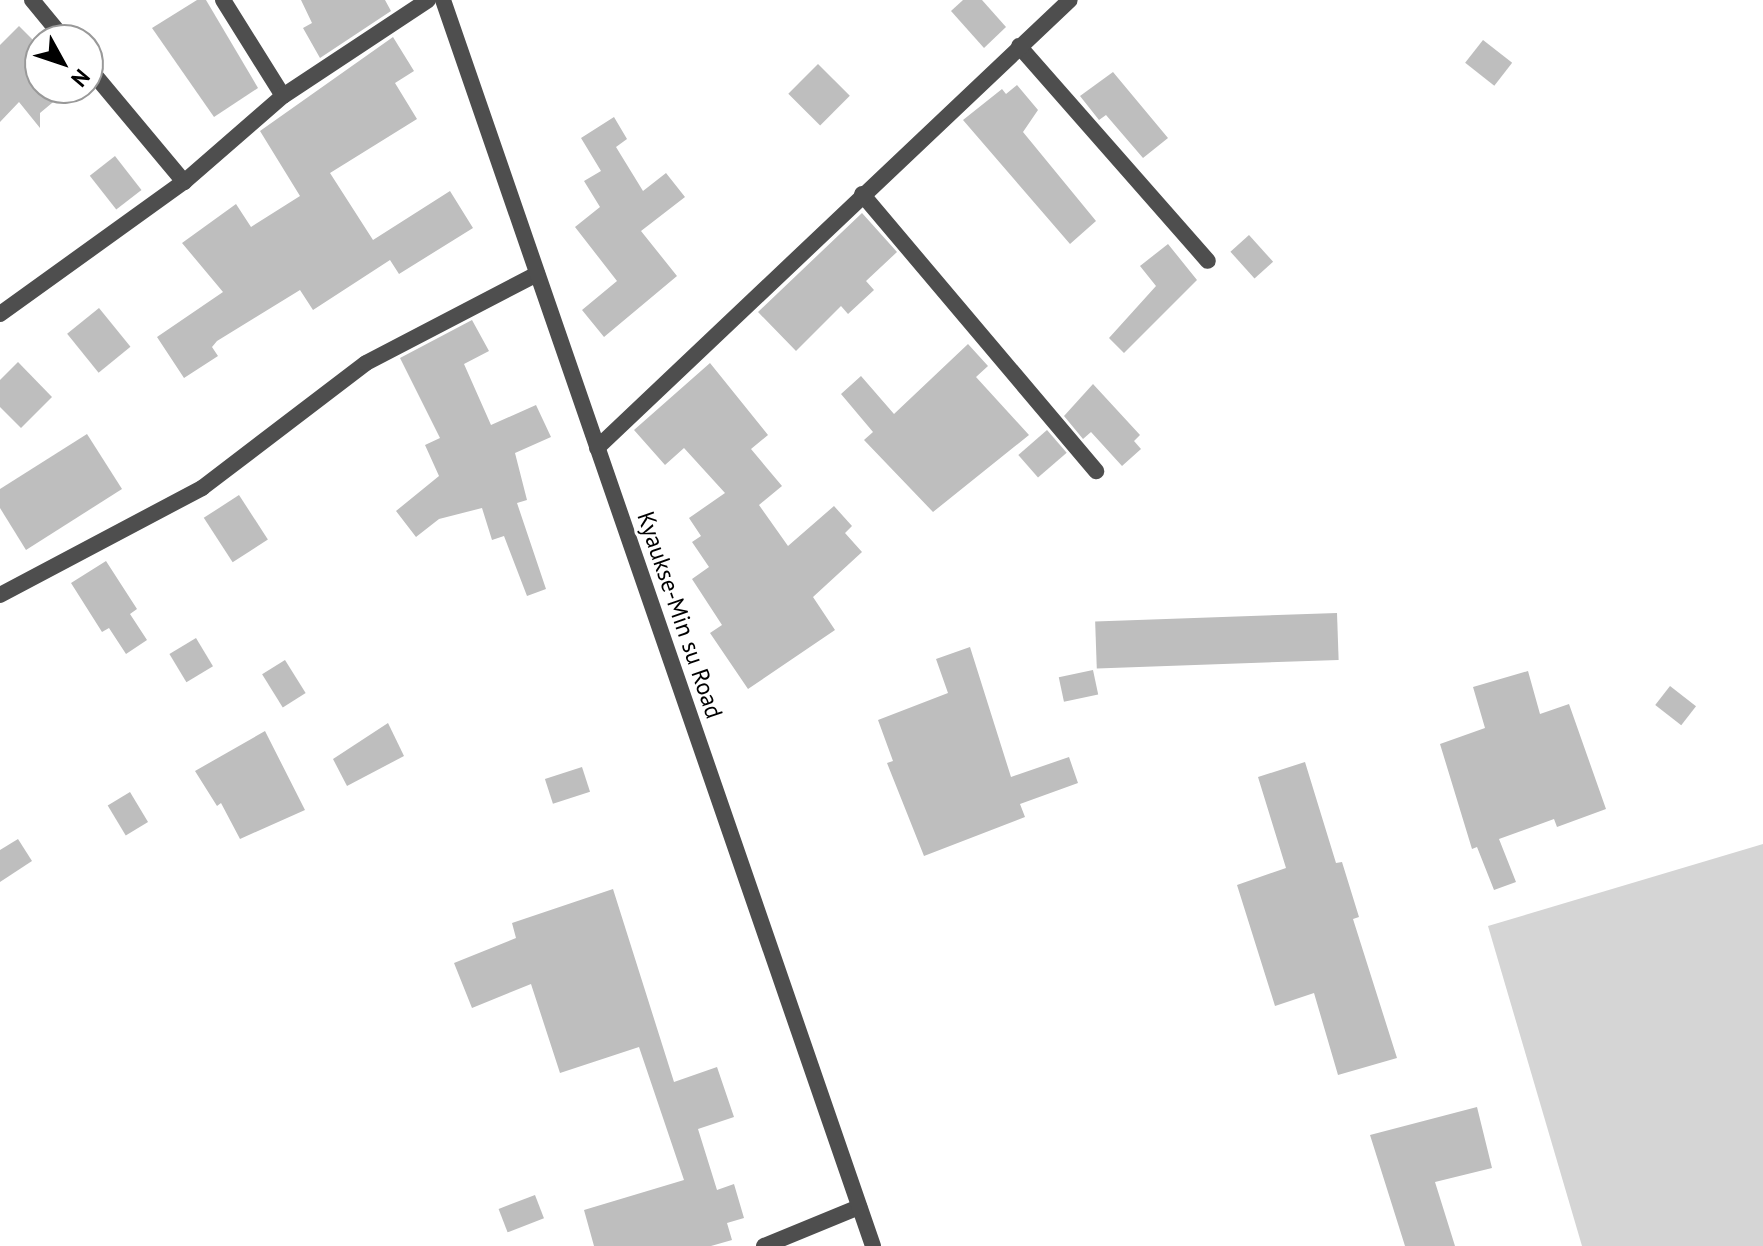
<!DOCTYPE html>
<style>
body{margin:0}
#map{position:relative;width:1763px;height:1246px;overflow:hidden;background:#fff;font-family:"PT Sans",sans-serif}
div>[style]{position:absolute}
.green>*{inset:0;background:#d5d5d5}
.building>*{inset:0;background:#bebebe;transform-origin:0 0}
.minor>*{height:16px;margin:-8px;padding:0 8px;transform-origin:8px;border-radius:8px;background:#4e4e4e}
.tertiary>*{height:16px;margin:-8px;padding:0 8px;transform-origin:8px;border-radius:8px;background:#4e4e4e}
span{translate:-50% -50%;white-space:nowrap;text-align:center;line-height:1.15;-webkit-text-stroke:6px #fff;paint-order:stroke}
.street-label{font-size:24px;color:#000}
.north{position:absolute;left:24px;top:24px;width:80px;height:80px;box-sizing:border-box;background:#fff;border:2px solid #999;border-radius:50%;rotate:130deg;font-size:22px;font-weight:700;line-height:32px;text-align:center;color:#000}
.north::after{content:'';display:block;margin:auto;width:28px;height:36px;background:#000;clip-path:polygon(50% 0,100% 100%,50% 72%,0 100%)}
</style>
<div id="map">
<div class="green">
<i style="clip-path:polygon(1763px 844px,1763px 1246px,1582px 1246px,1488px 926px)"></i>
</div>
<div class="building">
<i style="clip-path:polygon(197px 0,206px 0,258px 88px,214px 117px,152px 28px)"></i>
<i style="clip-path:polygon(301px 0,385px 0,391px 11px,320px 58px,303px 28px,312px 23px)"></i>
<i style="clip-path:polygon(963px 0,982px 0,1006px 27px,984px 48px,951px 11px)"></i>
<i style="clip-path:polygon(19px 26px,40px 47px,40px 88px,70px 88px,40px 113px,40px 128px,19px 102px,0 122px,0 45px)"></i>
<i style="clip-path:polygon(393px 37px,414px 71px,395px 83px,417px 119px,330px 173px,373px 240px,450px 191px,473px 228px,399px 274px,390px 260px,313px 310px,300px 290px,217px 341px,212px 347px,218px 356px,184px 378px,157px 337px,223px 292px,182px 243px,236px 204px,251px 227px,300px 196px,260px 131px)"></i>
<i style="left:1483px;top:40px;width:37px;height:29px;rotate:38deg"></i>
<i style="left:818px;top:64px;width:45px;height:42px;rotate:45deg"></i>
<i style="clip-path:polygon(1113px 72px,1168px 138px,1143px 158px,1106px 115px,1099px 120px,1080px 96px)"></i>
<i style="clip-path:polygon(1017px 85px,1038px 110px,1023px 132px,1096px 221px,1070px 244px,963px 120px,1002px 89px,1006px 94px)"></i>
<i style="clip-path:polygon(614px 117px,627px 139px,616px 147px,643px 191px,666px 173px,685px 197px,641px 231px,677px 276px,604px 337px,582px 310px,617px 281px,575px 227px,600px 207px,584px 181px,601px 171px,581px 138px)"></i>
<i style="left:115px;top:156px;width:43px;height:32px;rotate:52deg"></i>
<i style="clip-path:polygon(862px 213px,897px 252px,866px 281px,874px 290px,848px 314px,841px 306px,796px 351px,758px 312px)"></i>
<i style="left:1249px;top:235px;width:36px;height:25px;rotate:48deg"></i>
<i style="clip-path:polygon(1168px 244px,1197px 280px,1124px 353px,1109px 338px,1156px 286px,1140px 266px)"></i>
<i style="left:99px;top:308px;width:50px;height:41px;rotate:51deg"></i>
<i style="clip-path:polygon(472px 320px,489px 351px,464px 364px,491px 425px,536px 405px,551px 437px,515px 453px,527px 500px,517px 503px,546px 589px,527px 596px,504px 536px,492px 540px,482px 508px,439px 519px,416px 537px,396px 511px,439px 476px,425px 445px,440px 438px,400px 358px)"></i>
<i style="clip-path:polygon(968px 344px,988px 366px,976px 377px,1029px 435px,933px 512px,864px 440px,873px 432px,841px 394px,861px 376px,894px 414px)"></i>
<i style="clip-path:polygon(18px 362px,52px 397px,21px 428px,0 407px,0 380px)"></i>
<i style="clip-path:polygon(710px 363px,768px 435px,751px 449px,782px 486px,759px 505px,788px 546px,834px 506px,852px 526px,845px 533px,862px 552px,813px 597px,835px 630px,748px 689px,710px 633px,722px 625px,692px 579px,709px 567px,692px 542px,701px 536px,689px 518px,725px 493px,684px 448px,665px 465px,634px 430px)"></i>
<i style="clip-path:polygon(1093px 384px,1140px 435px,1134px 441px,1141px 449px,1122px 466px,1091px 432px,1083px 439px,1064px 416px)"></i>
<i style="left:1047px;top:430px;width:30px;height:38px;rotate:49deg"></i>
<i style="clip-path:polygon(87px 434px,122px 489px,26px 550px,0 508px,0 489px)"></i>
<i style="left:239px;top:495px;width:53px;height:42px;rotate:57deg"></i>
<i style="clip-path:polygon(106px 561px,137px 609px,130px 614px,147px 640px,126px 654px,109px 628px,102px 632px,71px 583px)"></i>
<i style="left:1337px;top:613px;width:47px;height:242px;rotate:88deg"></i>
<i style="left:196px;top:638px;width:33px;height:31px;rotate:59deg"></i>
<i style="clip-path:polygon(970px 647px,1011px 777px,1069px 757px,1078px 783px,1020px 804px,1025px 817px,924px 856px,887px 763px,893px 761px,878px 720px,948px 693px,936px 659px)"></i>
<i style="left:285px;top:660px;width:39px;height:27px;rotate:58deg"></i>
<i style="left:1093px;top:670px;width:25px;height:35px;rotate:78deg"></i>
<i style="clip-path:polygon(1528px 671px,1540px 714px,1569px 704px,1606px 809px,1557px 827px,1554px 819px,1499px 839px,1516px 882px,1494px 890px,1477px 847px,1472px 849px,1440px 744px,1485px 728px,1473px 687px)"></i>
<i style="left:1670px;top:686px;width:33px;height:24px;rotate:38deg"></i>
<i style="clip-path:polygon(388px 723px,404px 756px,347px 786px,333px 759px)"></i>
<i style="clip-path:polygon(265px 731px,305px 810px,240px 839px,221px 803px,217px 806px,195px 771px)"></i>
<i style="clip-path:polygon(1305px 762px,1336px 863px,1342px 862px,1359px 917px,1353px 919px,1397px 1058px,1338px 1075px,1314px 993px,1275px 1006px,1237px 885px,1286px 868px,1258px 777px)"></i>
<i style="left:582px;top:767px;width:26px;height:39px;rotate:72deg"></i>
<i style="left:130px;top:792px;width:35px;height:26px;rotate:59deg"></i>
<i style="clip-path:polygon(18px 839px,32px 861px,0 882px,0 850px)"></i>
<i style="clip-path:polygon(613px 889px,674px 1082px,717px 1067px,734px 1117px,698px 1129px,717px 1190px,734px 1184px,744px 1218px,727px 1223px,732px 1240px,711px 1246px,594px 1246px,584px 1210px,684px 1180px,639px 1047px,560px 1073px,531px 984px,472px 1008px,454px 963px,516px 938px,512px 923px)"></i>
<i style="clip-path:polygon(1477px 1107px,1492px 1168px,1435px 1182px,1455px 1246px,1405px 1246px,1370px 1135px)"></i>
<i style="left:535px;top:1195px;width:25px;height:39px;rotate:69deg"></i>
</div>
<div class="minor">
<i style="left:32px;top:0;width:52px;rotate:50.5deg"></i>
<i style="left:223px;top:0;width:113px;rotate:58deg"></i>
<i style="left:1019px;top:46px;width:286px;rotate:48.7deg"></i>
<i style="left:88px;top:67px;width:150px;rotate:50.1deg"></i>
<i style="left:862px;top:194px;width:363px;rotate:49.8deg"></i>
<i style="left:0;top:314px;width:226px;rotate:-35.7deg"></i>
<i style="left:184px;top:182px;width:131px;rotate:-41deg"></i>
<i style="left:283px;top:96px;width:174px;rotate:-33.5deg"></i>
<i style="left:597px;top:448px;width:651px;rotate:-43.45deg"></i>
<i style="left:0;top:595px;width:229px;rotate:-27.9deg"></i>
<i style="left:202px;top:488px;width:206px;rotate:-37.3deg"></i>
<i style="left:366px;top:363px;width:193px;rotate:-27.5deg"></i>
<i style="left:764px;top:1246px;width:103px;rotate:-22.3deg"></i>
</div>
<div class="tertiary">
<i style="left:443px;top:0;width:1318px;rotate:70.96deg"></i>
</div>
<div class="street-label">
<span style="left:680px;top:615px;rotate:71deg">Kyaukse-Min su Road</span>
</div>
<div class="north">N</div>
</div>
